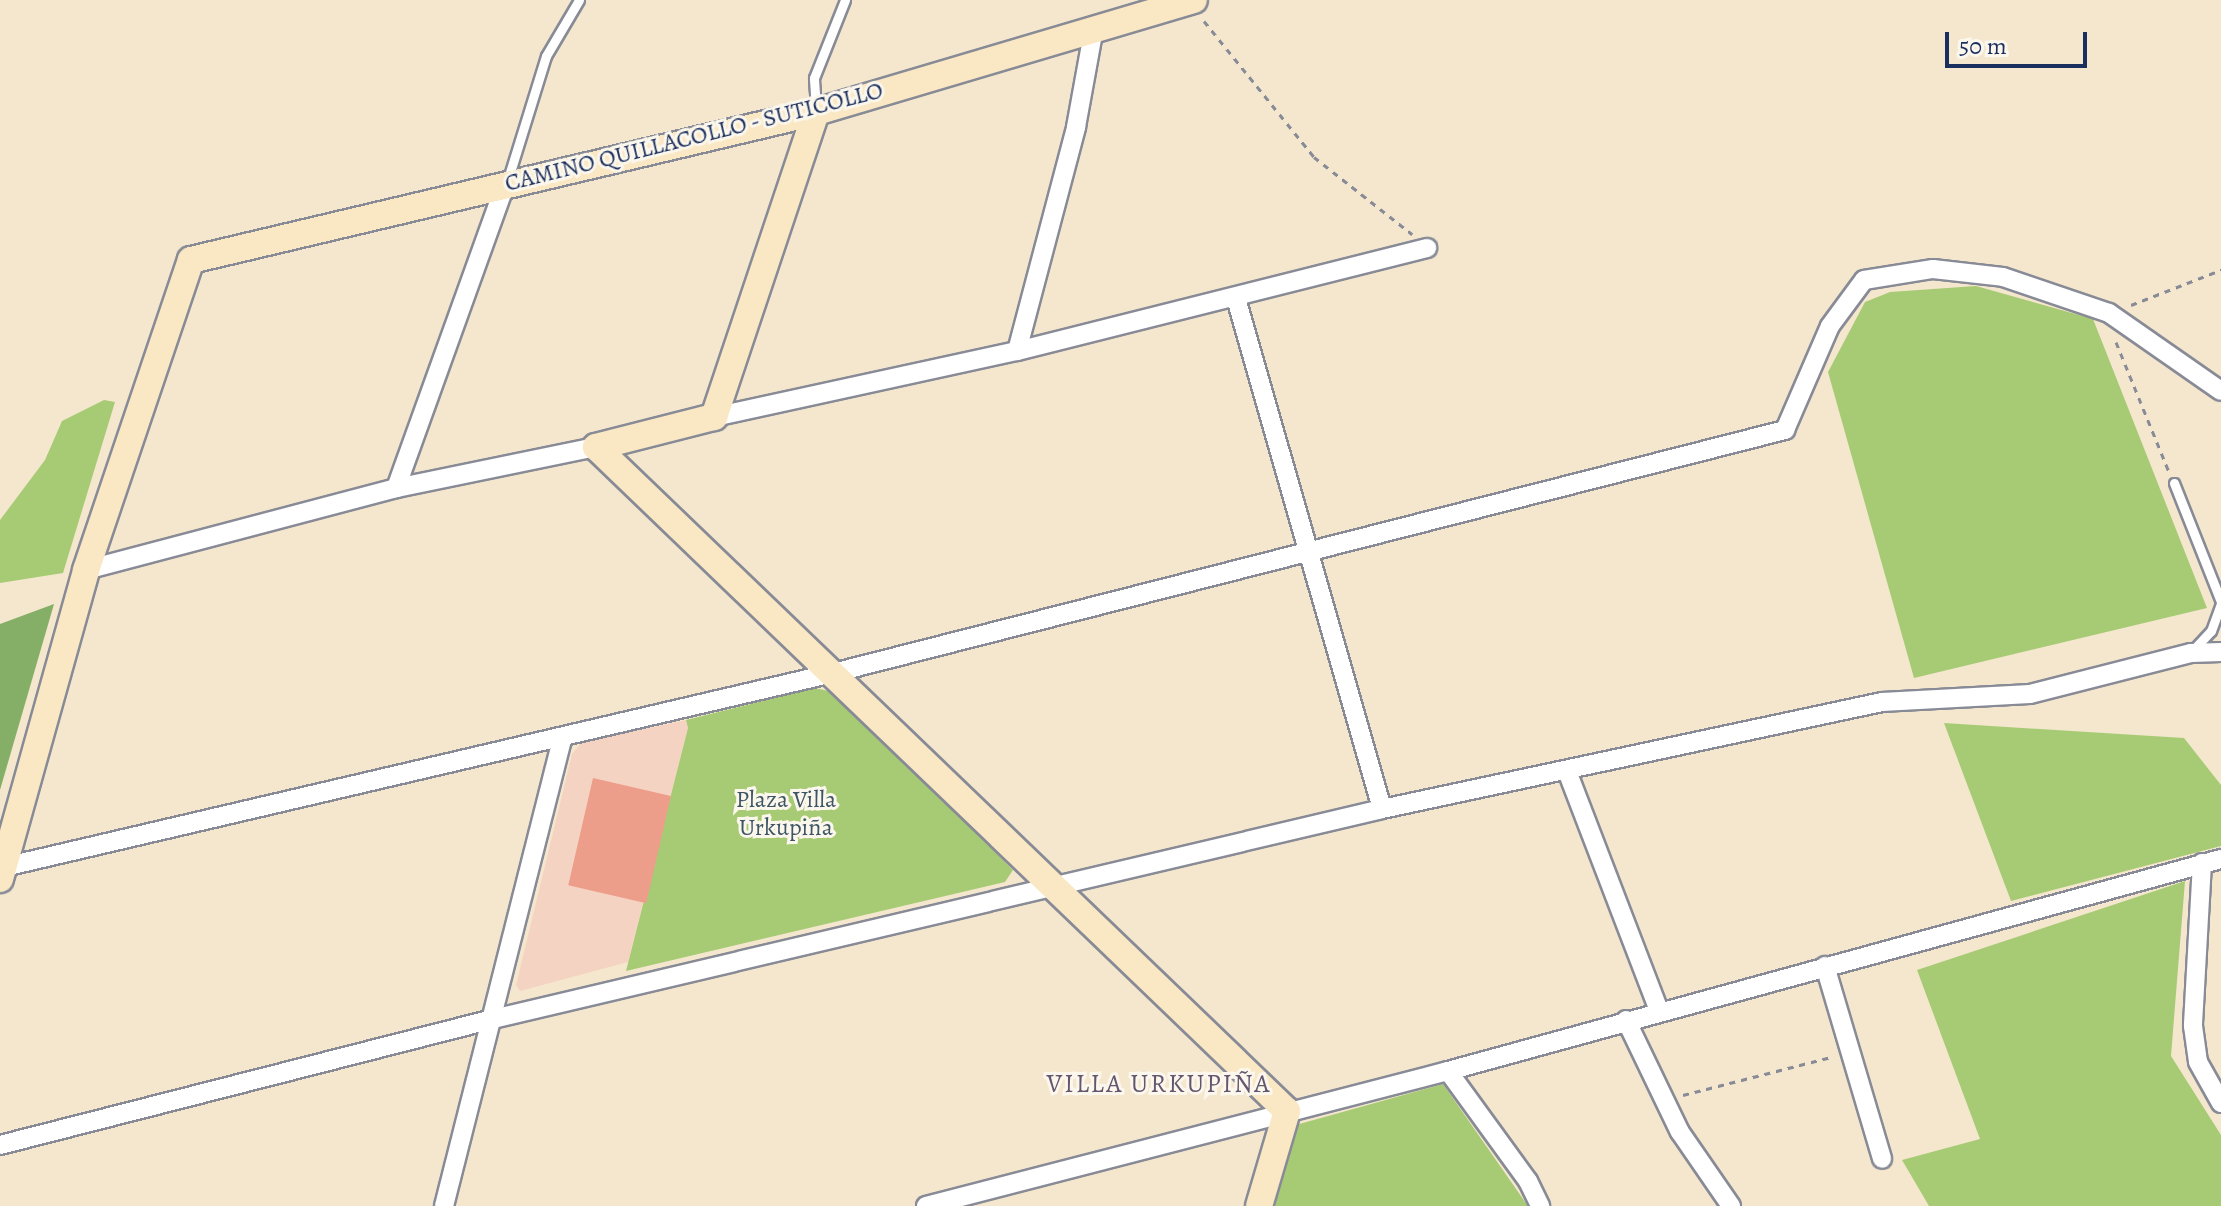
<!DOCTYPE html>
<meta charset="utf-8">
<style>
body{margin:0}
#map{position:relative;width:2221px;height:1206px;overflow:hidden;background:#f4e7ce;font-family:Alegreya,serif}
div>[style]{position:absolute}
.built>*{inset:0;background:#f5d3c2}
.green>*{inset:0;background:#a7cb74}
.forest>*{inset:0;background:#85af66}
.building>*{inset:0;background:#ed9e8b;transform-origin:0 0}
.path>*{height:3px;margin-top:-1.5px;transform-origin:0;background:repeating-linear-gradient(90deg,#888b96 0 6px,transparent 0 12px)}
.roads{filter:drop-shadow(2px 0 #888b96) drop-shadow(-2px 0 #888b96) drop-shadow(0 2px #888b96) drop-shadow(0 -2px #888b96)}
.lane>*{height:9px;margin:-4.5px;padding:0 4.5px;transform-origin:4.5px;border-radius:4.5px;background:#fff}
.street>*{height:18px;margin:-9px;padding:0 9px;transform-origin:9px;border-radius:9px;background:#fff}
.secondary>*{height:26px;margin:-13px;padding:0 13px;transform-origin:13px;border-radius:13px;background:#fae7c3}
span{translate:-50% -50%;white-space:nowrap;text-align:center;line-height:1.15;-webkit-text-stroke:6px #fbf7ec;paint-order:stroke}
.street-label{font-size:24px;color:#1b2f5e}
.park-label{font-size:24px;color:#3e5664}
.neighbourhood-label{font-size:26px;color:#64566e;letter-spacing:2px}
.scale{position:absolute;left:1945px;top:32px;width:142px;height:36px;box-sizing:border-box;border:4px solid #1b2f5e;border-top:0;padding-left:10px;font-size:24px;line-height:28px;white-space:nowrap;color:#1b2f5e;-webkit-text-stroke:6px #fbf7ec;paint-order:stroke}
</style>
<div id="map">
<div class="built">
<i style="clip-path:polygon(686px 720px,688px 728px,628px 962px,520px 991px,516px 985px,572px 754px,582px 742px)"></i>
</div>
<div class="green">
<i style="clip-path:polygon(1976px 286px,2093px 319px,2207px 608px,1914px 678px,1828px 372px,1865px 302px,1890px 292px)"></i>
<i style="clip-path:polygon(104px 400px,115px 402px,63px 573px,0 583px,0 520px,45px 460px,62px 421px)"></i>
<i style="clip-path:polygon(815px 688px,833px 692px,1013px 870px,1005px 882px,626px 971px,688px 728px,686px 720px)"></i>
<i style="clip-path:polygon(1944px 723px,2184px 738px,2221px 785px,2221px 846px,2011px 901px)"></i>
<i style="clip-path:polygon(2185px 881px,2171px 1056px,2221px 1135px,2221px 1206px,1929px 1206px,1902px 1160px,1980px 1139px,1917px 970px)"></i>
<i style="clip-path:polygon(1443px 1084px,1528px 1206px,1264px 1206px,1285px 1128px)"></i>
</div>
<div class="forest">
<i style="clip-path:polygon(54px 604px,0 790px,0 624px)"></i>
</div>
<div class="building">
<i style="left:593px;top:778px;width:80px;height:110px;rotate:13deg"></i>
</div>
<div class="path">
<i style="left:1204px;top:21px;width:175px;rotate:51deg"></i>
<i style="left:1314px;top:157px;width:125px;rotate:38.2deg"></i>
<i style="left:2131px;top:305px;width:97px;rotate:-21.3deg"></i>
<i style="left:2116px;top:342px;width:140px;rotate:67.8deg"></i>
<i style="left:1683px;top:1095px;width:153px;rotate:-14.4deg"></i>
</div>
<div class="roads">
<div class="lane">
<i style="left:816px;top:108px;width:30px;rotate:-94deg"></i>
<i style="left:814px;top:78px;width:84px;rotate:-68.3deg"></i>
<i style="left:507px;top:182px;width:132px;rotate:-72.8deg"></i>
<i style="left:546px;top:56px;width:65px;rotate:-59.5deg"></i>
<i style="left:2174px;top:483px;width:128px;rotate:68.4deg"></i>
<i style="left:2193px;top:650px;width:26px;rotate:-47deg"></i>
<i style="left:2211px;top:631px;width:30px;rotate:-70deg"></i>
</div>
<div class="street">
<i style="left:1236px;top:298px;width:531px;rotate:74.05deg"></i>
<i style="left:1017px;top:351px;width:232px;rotate:-75.2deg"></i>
<i style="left:1076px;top:127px;width:101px;rotate:-79.7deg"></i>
<i style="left:714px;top:417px;width:310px;rotate:-12.3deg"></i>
<i style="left:1017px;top:351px;width:423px;rotate:-14.1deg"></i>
<i style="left:396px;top:488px;width:325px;rotate:-70.2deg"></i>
<i style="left:86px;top:570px;width:321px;rotate:-14.8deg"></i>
<i style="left:396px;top:488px;width:204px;rotate:-11.6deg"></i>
<i style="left:1567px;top:771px;width:257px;rotate:69deg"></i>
<i style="left:2202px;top:863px;width:163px;rotate:93.2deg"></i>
<i style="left:2193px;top:1026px;width:36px;rotate:82deg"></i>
<i style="left:2198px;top:1062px;width:47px;rotate:60.7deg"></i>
<i style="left:4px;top:867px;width:851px;rotate:-13.17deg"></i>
<i style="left:833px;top:673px;width:983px;rotate:-14.32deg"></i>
<i style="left:1785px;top:430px;width:113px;rotate:-66.6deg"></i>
<i style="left:1830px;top:326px;width:57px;rotate:-53.5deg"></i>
<i style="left:1864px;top:280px;width:70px;rotate:-9.1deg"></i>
<i style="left:1933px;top:269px;width:70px;rotate:6.5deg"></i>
<i style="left:2003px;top:277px;width:112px;rotate:18.8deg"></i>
<i style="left:2109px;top:313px;width:136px;rotate:34.9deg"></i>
<i style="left:1825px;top:966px;width:201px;rotate:73.5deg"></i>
<i style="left:1626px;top:1020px;width:124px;rotate:64.3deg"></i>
<i style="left:1680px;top:1132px;width:90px;rotate:55.4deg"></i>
<i style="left:1448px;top:1071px;width:136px;rotate:54deg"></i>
<i style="left:1528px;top:1181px;width:28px;rotate:64deg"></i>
<i style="left:0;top:1145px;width:509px;rotate:-14.34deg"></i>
<i style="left:493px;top:1019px;width:913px;rotate:-13.29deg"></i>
<i style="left:1382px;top:809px;width:511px;rotate:-12.08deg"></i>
<i style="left:1882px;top:702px;width:148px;rotate:-3.1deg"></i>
<i style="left:2030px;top:694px;width:166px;rotate:-14.3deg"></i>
<i style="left:2191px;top:653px;width:30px;rotate:-2deg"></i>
<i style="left:444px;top:1206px;width:483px;rotate:-75.8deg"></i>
<i style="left:926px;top:1206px;width:539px;rotate:-14.5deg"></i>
<i style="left:1448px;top:1071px;width:802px;rotate:-15.34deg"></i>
</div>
<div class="secondary">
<i style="left:596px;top:447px;width:958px;rotate:43.86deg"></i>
<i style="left:1287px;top:1111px;width:99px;rotate:106.4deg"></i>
<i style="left:596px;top:447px;width:122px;rotate:-14.3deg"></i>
<i style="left:714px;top:417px;width:322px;rotate:-71.5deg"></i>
<i style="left:0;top:879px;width:321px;rotate:-74.4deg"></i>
<i style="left:86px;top:570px;width:327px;rotate:-71.3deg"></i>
<i style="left:191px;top:260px;width:642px;rotate:-13.32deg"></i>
<i style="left:816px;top:112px;width:394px;rotate:-16.5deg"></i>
</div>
</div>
<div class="street-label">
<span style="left:694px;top:137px;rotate:-14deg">CAMINO QUILLACOLLO - SUTICOLLO</span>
</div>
<div class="park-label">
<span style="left:786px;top:814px">Plaza Villa<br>Urkupiña</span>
</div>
<div class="neighbourhood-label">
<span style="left:1159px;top:1084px">VILLA URKUPIÑA</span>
</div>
<div class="scale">50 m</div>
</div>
